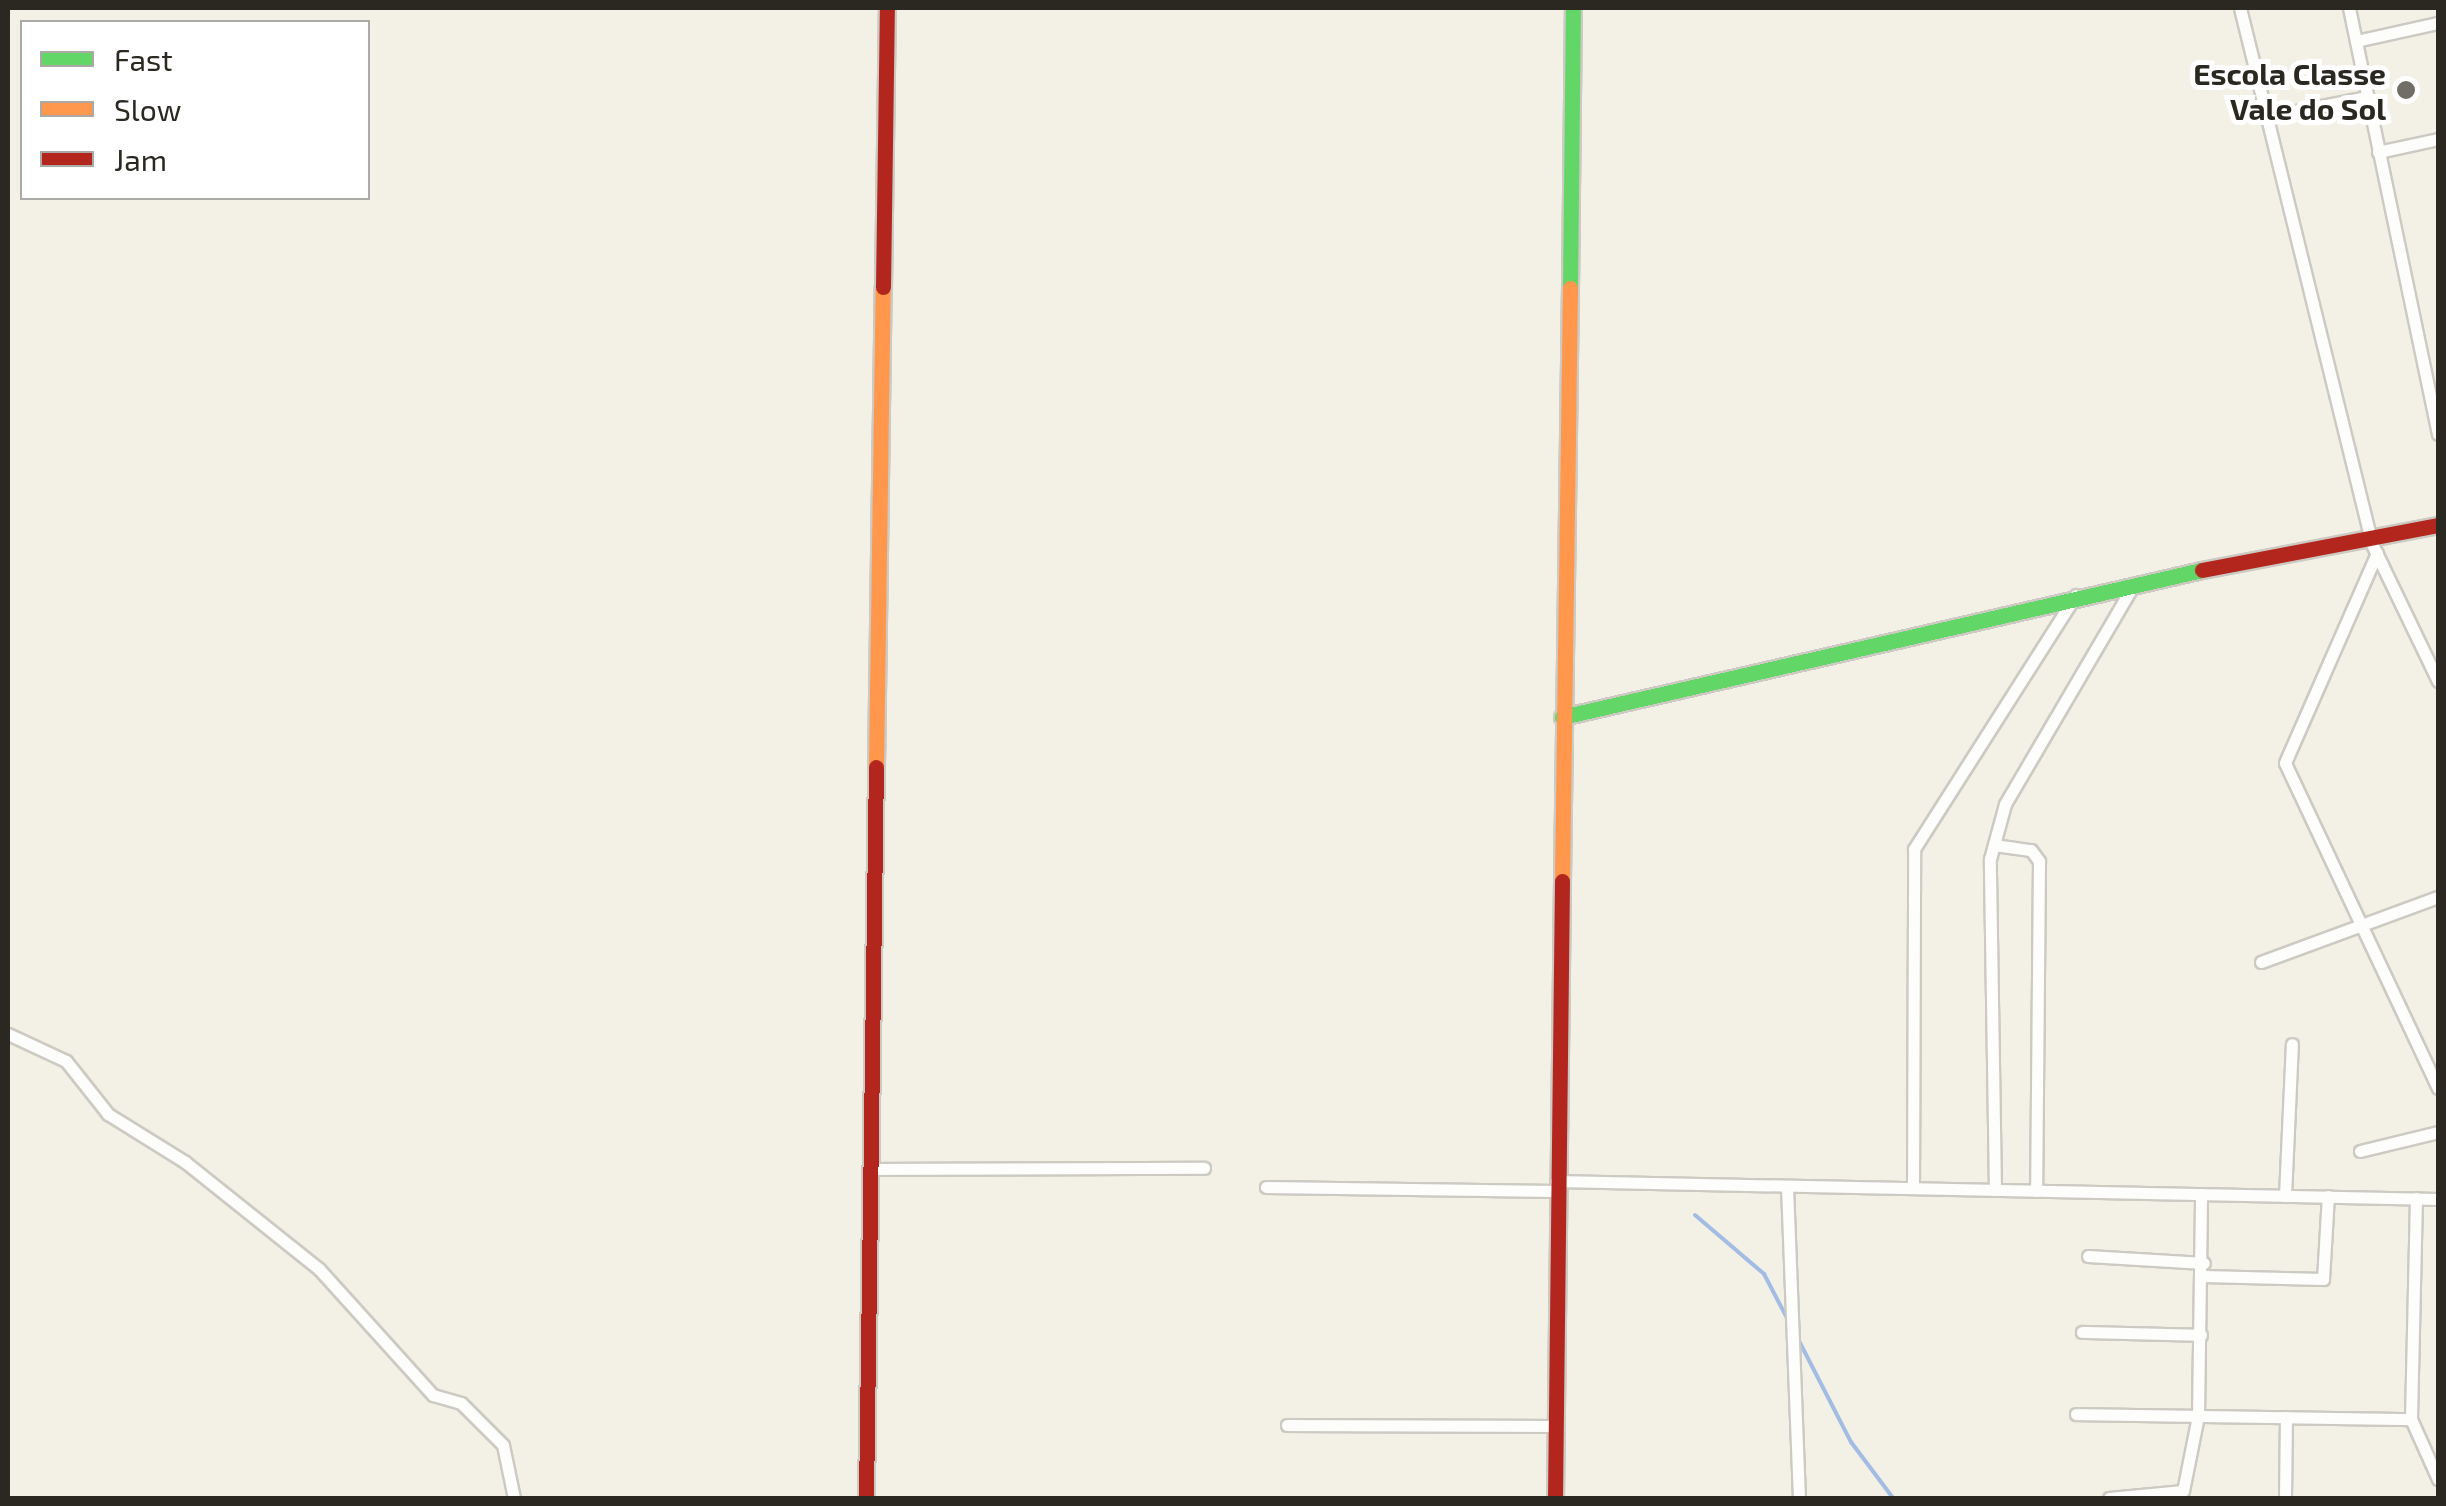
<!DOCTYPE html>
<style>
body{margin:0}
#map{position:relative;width:2446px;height:1506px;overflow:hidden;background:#f3f0e6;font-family:"Exo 2",sans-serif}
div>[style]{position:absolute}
.stream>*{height:4px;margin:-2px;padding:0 2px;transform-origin:2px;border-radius:2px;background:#a2bce4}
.roads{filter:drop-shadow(2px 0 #cccac2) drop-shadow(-2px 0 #cccac2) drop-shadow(0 2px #cccac2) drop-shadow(0 -2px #cccac2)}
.street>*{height:11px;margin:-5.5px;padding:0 5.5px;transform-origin:5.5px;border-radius:5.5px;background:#fdfdfb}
.fast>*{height:15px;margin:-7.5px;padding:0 7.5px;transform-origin:7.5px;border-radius:7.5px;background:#63d668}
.slow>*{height:15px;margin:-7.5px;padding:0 7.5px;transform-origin:7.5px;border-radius:7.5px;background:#ff974d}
.jam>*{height:15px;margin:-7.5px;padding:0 7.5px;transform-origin:7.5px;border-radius:7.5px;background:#b3261e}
.dots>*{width:28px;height:28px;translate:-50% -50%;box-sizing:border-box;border:5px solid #fff;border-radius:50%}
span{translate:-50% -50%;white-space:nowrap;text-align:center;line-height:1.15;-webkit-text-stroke:10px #fff;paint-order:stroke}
.poi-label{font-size:30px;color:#2a2821;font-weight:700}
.right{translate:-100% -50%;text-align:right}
.frame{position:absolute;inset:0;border:10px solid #2a2821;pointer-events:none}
.legend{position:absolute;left:20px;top:20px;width:350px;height:180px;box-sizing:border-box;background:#fff;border:2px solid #aaa9a6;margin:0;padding:12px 18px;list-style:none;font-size:30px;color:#2a2821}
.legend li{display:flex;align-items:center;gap:20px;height:50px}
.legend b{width:50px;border:2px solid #aaa9a6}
</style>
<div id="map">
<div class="stream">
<i style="left:1695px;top:1215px;width:91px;rotate:40.5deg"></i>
<i style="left:1764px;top:1274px;width:50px;rotate:62.4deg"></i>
<i style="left:1798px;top:1339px;width:116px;rotate:62.8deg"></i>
<i style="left:1851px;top:1442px;width:70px;rotate:53.1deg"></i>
</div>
<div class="roads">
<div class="street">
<i style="left:2240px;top:8px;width:552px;rotate:76.17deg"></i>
<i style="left:2372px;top:544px;width:152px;rotate:64.3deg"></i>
<i style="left:2349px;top:8px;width:435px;rotate:78.2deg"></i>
<i style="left:2356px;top:41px;width:84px;rotate:-12.4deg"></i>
<i style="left:2266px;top:117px;width:103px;rotate:-11.2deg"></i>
<i style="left:2378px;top:152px;width:61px;rotate:-12.2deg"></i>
<i style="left:2377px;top:553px;width:229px;rotate:113.7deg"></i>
<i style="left:2285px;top:763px;width:359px;rotate:64.8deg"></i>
<i style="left:1994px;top:845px;width:37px;rotate:8deg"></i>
<i style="left:2031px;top:850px;width:14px;rotate:54deg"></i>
<i style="left:2039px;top:861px;width:330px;rotate:90.5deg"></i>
<i style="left:2261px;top:962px;width:189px;rotate:-20.2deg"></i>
<i style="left:8px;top:1034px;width:64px;rotate:25deg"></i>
<i style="left:66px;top:1061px;width:68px;rotate:51.6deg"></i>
<i style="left:108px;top:1114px;width:91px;rotate:31.9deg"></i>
<i style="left:185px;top:1162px;width:171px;rotate:38.6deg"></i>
<i style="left:319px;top:1269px;width:170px;rotate:47.9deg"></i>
<i style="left:433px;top:1395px;width:29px;rotate:16deg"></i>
<i style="left:461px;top:1403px;width:59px;rotate:45deg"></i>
<i style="left:503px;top:1445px;width:54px;rotate:78.3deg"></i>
<i style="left:2360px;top:1151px;width:80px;rotate:-13.7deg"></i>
<i style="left:870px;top:1169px;width:334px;rotate:-0.2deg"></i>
<i style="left:1556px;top:1181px;width:882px;rotate:1.17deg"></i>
<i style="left:1787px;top:1186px;width:312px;rotate:87.8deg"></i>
<i style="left:1266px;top:1187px;width:289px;rotate:0.8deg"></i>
<i style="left:1913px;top:1188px;width:339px;rotate:-89.8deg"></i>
<i style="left:1914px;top:849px;width:301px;rotate:-57.5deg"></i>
<i style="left:1995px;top:1190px;width:331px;rotate:-90.9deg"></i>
<i style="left:1990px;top:859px;width:57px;rotate:-74.7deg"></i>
<i style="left:2005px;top:804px;width:255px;rotate:-59.6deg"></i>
<i style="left:2285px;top:1196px;width:152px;rotate:-87.4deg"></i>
<i style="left:2416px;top:1198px;width:221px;rotate:91.3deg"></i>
<i style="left:2411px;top:1419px;width:66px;rotate:65.8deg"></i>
<i style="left:2088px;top:1256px;width:116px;rotate:3.5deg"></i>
<i style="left:2203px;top:1276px;width:120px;rotate:1.4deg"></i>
<i style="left:2323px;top:1279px;width:83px;rotate:-86.6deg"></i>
<i style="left:2082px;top:1332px;width:119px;rotate:1.4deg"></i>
<i style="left:2076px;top:1414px;width:335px;rotate:0.9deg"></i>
<i style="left:1287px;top:1425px;width:268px;rotate:0.2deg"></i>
<i style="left:2109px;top:1498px;width:74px;rotate:-5.4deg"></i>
<i style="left:2183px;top:1491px;width:76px;rotate:-78.7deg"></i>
<i style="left:2198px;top:1416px;width:222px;rotate:-89.2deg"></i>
<i style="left:2285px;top:1498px;width:81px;rotate:-89.3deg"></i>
</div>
<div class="fast">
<i style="left:1570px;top:288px;width:280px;rotate:-89.4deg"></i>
<i style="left:1562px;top:717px;width:657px;rotate:-12.94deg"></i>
</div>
<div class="slow">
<i style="left:876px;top:767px;width:480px;rotate:-89.2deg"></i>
<i style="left:1562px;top:881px;width:593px;rotate:-89.23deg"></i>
</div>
<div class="jam">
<i style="left:883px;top:287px;width:279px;rotate:-89.2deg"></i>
<i style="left:2202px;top:570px;width:240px;rotate:-10.8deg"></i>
<i style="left:866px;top:1498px;width:731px;rotate:-89.22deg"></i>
<i style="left:1555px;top:1498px;width:617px;rotate:-89.35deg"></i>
</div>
</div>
<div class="dots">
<i style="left:2406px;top:90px;background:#706e66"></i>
</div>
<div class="poi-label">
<span class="right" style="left:2386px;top:90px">Escola Classe<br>Vale do Sol</span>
</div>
<div class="frame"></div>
<ul class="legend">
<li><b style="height:12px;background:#63d668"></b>Fast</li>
<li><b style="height:12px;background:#ff974d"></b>Slow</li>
<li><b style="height:12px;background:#b3261e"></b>Jam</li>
</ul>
</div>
